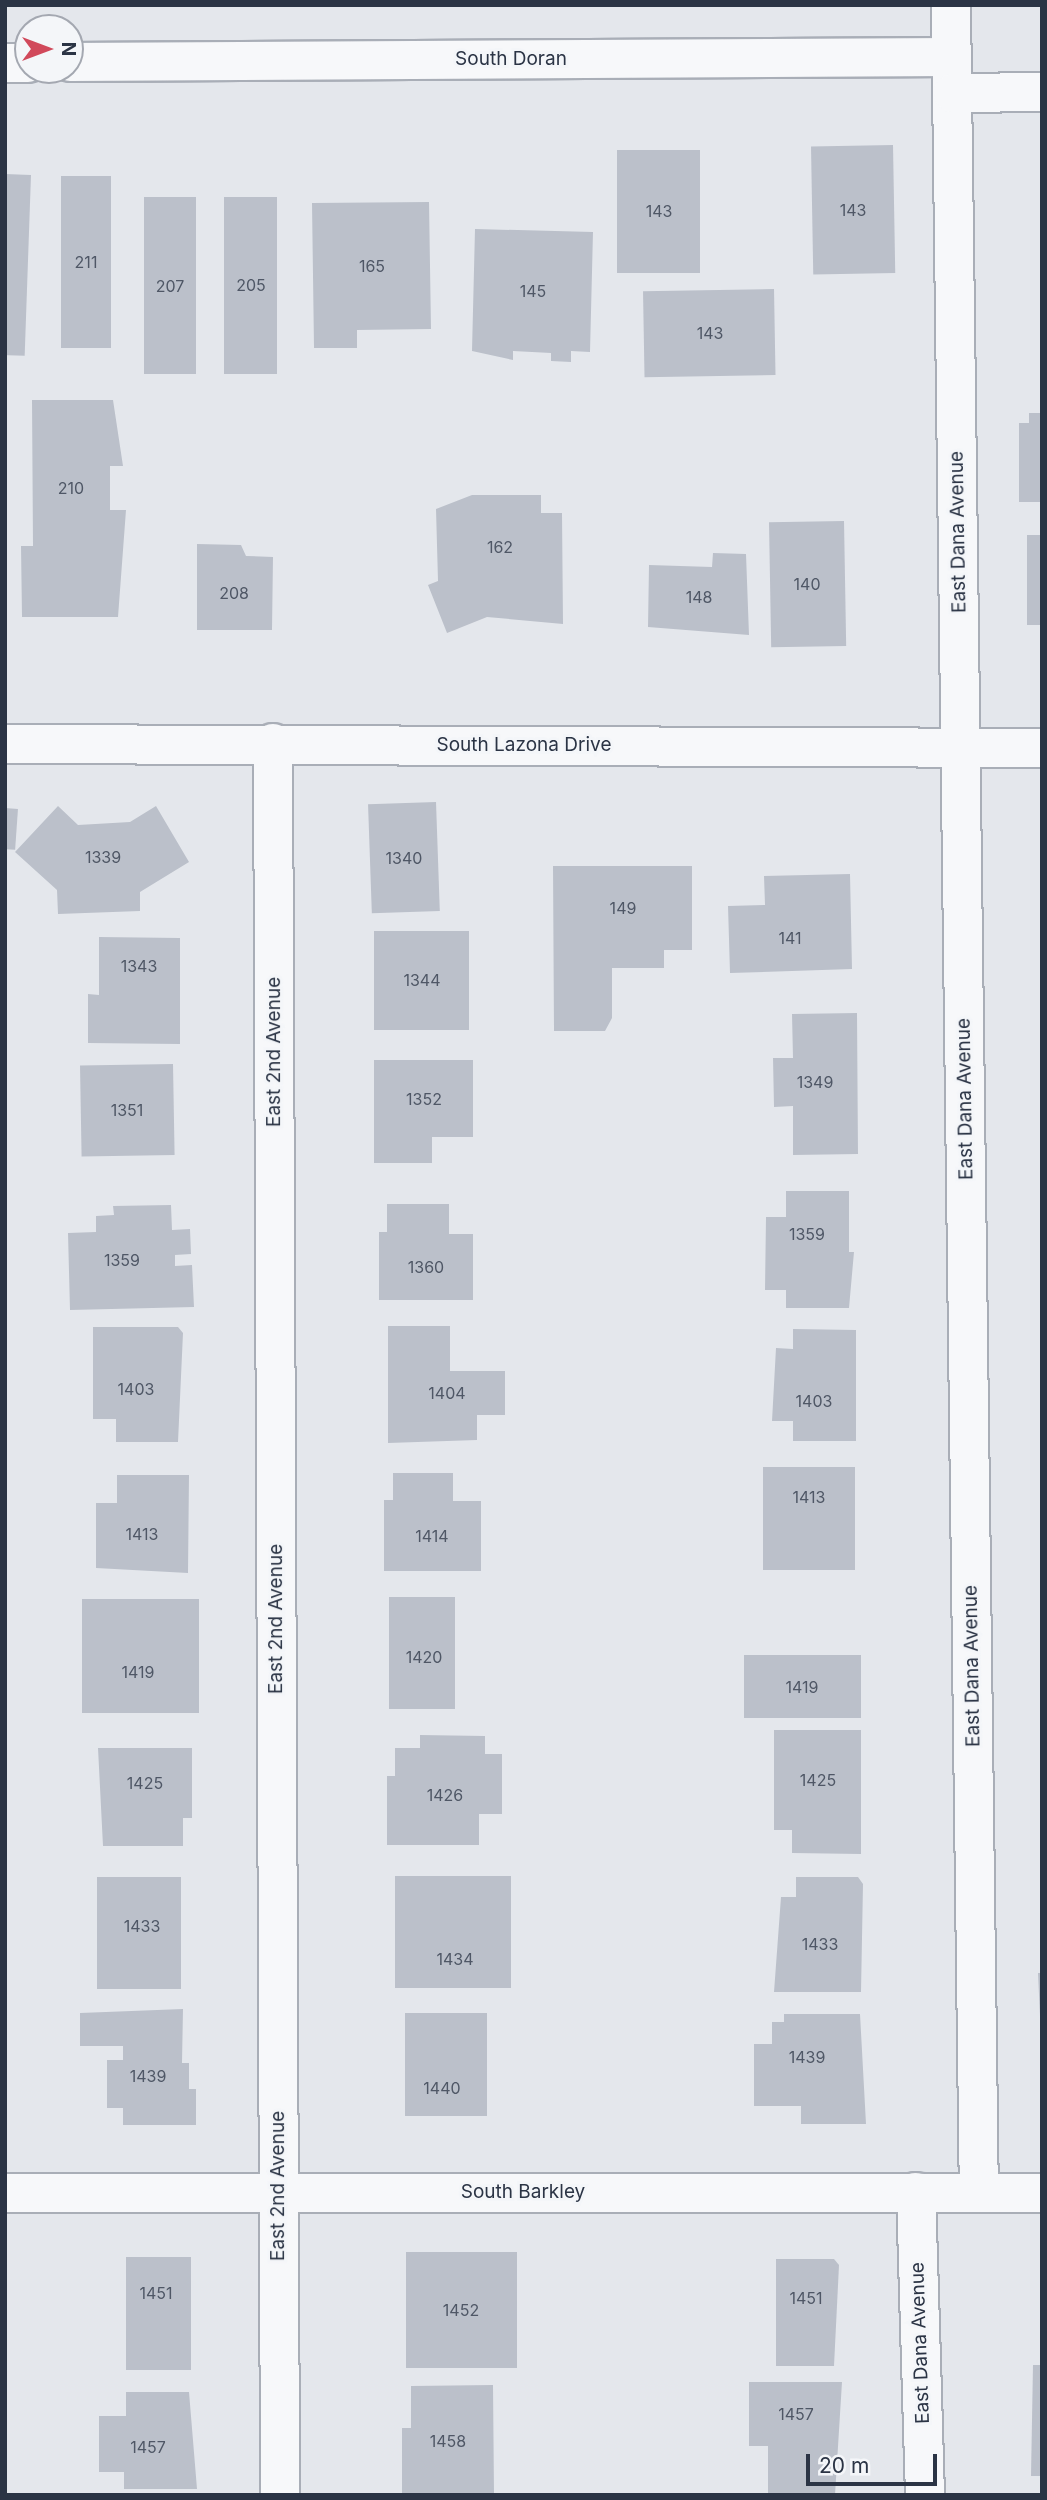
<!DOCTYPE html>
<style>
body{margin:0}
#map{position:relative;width:1047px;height:2500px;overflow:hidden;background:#e4e7ec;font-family:Inter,sans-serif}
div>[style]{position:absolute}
.building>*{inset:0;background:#bbc0ca;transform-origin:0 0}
.roads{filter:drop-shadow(2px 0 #a9aeb7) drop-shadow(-2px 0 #a9aeb7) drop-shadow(0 2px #a9aeb7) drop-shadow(0 -2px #a9aeb7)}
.minor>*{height:38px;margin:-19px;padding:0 19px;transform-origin:19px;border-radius:19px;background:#f7f8fa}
span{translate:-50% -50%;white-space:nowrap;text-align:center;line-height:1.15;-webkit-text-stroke:6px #f4f6f9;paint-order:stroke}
.number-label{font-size:16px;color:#4f5766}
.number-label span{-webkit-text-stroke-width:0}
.street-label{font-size:19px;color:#2b3445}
.frame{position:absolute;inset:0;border:7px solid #2b3445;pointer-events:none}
.north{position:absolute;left:14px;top:14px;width:70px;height:70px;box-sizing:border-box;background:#f4f6f9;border:2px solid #a4a8b1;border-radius:50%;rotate:90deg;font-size:19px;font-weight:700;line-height:28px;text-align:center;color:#2b3445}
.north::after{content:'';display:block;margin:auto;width:24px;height:32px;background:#d1495b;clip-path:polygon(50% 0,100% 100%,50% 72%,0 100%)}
.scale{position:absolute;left:806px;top:2454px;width:131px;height:32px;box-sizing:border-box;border:4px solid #2b3445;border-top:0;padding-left:9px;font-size:21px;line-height:24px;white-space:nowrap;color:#2b3445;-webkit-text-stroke:5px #f4f6f9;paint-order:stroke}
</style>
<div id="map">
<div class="building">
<i style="left:893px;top:145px;width:128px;height:82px;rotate:89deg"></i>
<i style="left:617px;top:150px;width:83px;height:123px"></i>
<i style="left:5px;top:174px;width:26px;height:181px;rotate:2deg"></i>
<i style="left:61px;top:176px;width:50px;height:172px"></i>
<i style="left:144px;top:197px;width:52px;height:177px"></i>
<i style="left:224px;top:197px;width:53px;height:177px"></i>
<i style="clip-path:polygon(429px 202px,431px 329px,357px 330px,357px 348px,314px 348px,312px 203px)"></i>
<i style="clip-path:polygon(475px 229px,593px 232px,590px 352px,571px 351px,571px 362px,551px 361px,551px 353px,513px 351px,513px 360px,472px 351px)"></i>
<i style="left:774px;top:289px;width:86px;height:131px;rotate:89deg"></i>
<i style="clip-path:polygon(32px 400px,113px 400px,123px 466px,110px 466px,110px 510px,126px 510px,118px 617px,22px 617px,21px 546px,33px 546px)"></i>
<i style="clip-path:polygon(1029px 413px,1042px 413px,1042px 502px,1019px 502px,1019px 423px,1029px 423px)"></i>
<i style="clip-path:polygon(472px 495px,541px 495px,541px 513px,562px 513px,563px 624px,487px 617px,447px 633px,428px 585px,438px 581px,436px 509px)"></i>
<i style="left:844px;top:521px;width:125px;height:75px;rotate:89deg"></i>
<i style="left:1027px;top:535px;width:15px;height:90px"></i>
<i style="clip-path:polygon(197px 544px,241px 545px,246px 556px,273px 557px,272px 630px,197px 630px)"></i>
<i style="clip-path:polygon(713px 553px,746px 554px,749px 635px,648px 627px,649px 565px,712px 567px)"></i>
<i style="left:436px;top:802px;width:109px;height:68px;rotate:88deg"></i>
<i style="clip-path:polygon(58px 806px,78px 825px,130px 822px,156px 806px,189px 862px,140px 892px,140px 911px,58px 914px,57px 890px,15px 852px)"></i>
<i style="left:5px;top:808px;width:13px;height:41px;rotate:4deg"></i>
<i style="clip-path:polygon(553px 866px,692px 866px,692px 950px,664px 950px,664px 968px,612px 968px,612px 1018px,605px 1031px,554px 1031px)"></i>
<i style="clip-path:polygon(850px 874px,852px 969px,730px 973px,728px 906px,765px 905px,764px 876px)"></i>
<i style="left:374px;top:931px;width:95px;height:99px"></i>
<i style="clip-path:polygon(99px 937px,180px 938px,180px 1044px,88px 1043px,88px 994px,99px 995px)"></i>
<i style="clip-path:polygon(857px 1013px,858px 1154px,793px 1155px,793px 1106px,774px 1107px,773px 1058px,793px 1058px,792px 1014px)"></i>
<i style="clip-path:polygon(374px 1060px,473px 1060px,473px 1137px,432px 1137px,432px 1163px,374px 1163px)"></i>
<i style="left:173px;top:1064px;width:91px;height:93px;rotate:89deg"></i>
<i style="clip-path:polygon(786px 1191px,849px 1191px,849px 1252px,854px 1252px,849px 1308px,786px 1308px,786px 1290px,765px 1290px,766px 1217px,786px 1217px)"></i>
<i style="clip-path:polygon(387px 1204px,449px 1204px,449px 1234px,473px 1234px,473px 1300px,379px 1300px,379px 1232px,387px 1232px)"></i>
<i style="clip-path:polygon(171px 1205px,172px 1230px,190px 1229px,191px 1254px,175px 1255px,175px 1266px,192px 1265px,194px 1307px,70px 1310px,68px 1233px,96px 1232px,96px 1216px,114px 1215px,113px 1206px)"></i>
<i style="clip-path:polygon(388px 1326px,450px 1326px,450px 1371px,505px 1371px,505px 1415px,477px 1415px,477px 1440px,388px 1443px)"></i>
<i style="clip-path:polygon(93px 1327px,178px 1327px,183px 1333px,178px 1442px,116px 1442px,116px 1419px,93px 1419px)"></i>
<i style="clip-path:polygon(793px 1329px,856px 1330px,856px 1441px,793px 1441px,793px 1421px,772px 1421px,776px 1348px,793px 1349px)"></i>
<i style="left:763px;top:1467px;width:92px;height:103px"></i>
<i style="clip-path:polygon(393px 1473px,453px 1473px,453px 1501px,481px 1501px,481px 1571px,384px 1571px,384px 1500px,393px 1500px)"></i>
<i style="clip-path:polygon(117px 1475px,189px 1475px,188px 1573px,96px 1568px,96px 1503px,117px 1503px)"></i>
<i style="left:389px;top:1597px;width:66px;height:112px"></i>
<i style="left:82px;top:1599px;width:117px;height:114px"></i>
<i style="left:744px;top:1655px;width:117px;height:63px"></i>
<i style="clip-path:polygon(774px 1730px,861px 1730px,861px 1854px,792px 1853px,792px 1830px,774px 1830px)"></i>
<i style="clip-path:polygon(420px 1735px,485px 1736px,485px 1754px,502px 1754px,502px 1814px,479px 1814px,479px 1845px,387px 1845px,387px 1776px,395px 1776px,395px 1748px,420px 1748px)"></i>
<i style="clip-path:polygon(98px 1748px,192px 1748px,192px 1818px,183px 1818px,183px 1846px,103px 1846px)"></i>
<i style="left:395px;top:1876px;width:116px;height:112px"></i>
<i style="left:97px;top:1877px;width:84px;height:112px"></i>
<i style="clip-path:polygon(796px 1877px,858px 1877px,863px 1884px,861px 1992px,774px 1992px,781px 1897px,796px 1897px)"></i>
<i style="clip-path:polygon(1038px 1973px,1042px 1973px,1042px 2016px,1040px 2016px)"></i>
<i style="clip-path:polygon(183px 2009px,182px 2063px,189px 2063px,189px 2089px,196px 2089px,196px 2125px,123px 2125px,123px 2108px,107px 2108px,107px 2060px,123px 2060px,123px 2046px,80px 2046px,80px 2013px)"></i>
<i style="left:405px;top:2013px;width:82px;height:103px"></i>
<i style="clip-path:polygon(784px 2014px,860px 2014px,866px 2124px,801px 2124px,801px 2106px,754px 2106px,754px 2044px,772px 2044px,772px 2022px,784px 2022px)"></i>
<i style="left:406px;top:2252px;width:111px;height:116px"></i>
<i style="left:126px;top:2257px;width:65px;height:113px"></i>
<i style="clip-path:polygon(776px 2259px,834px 2259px,839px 2265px,834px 2366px,776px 2366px)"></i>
<i style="clip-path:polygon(1033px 2365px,1042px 2365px,1042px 2476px,1031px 2476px)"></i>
<i style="clip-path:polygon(749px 2382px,842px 2382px,835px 2495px,768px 2495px,768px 2446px,749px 2446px)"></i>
<i style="clip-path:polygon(493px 2385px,494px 2494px,402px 2494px,402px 2428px,411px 2428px,411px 2386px)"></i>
<i style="clip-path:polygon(126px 2392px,189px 2392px,197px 2489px,124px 2489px,124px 2472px,99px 2472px,99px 2416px,126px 2416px)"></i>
</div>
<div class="roads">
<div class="minor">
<i style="left:951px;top:5px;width:2187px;rotate:89.27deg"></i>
<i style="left:70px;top:62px;width:882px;rotate:-0.32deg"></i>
<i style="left:5px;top:63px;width:23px"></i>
<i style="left:953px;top:93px;width:89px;rotate:-0.6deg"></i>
<i style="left:273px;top:743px;width:1752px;rotate:89.77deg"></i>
<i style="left:5px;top:744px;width:1037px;rotate:0.22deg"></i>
<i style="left:916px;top:2192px;width:303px;rotate:88.3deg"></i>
<i style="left:5px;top:2193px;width:1037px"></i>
</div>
</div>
<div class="number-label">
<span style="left:853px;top:210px">143</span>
<span style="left:659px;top:211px">143</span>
<span style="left:86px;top:262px">211</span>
<span style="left:372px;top:266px">165</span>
<span style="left:251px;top:285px">205</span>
<span style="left:170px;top:286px">207</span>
<span style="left:533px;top:291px">145</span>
<span style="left:710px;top:333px">143</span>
<span style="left:71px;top:488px">210</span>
<span style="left:500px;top:547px">162</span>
<span style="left:807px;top:584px">140</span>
<span style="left:234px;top:593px">208</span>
<span style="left:699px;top:597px">148</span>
<span style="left:103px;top:857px">1339</span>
<span style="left:404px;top:858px">1340</span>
<span style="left:623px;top:908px">149</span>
<span style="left:790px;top:938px">141</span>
<span style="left:139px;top:966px">1343</span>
<span style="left:422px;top:980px">1344</span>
<span style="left:815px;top:1082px">1349</span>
<span style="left:424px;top:1099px">1352</span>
<span style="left:127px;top:1110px">1351</span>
<span style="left:807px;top:1234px">1359</span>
<span style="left:122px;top:1260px">1359</span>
<span style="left:426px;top:1267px">1360</span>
<span style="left:136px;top:1389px">1403</span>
<span style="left:447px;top:1393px">1404</span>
<span style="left:814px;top:1401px">1403</span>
<span style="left:809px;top:1497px">1413</span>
<span style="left:142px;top:1534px">1413</span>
<span style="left:432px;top:1536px">1414</span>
<span style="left:424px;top:1657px">1420</span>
<span style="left:138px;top:1672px">1419</span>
<span style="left:802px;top:1687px">1419</span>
<span style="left:818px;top:1780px">1425</span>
<span style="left:145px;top:1783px">1425</span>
<span style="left:445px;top:1795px">1426</span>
<span style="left:142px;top:1926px">1433</span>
<span style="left:820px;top:1944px">1433</span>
<span style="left:455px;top:1959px">1434</span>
<span style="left:807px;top:2057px">1439</span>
<span style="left:148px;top:2076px">1439</span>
<span style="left:442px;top:2088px">1440</span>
<span style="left:156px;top:2293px">1451</span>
<span style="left:806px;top:2298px">1451</span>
<span style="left:461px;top:2310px">1452</span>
<span style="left:796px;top:2414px">1457</span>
<span style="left:448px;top:2441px">1458</span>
<span style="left:148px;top:2447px">1457</span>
</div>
<div class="street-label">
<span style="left:511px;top:59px">South Doran</span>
<span style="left:958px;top:532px;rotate:-91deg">East Dana Avenue</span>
<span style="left:524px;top:745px">South Lazona Drive</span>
<span style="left:274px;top:1052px;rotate:-90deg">East 2nd Avenue</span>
<span style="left:965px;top:1099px;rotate:-91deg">East Dana Avenue</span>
<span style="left:276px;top:1619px;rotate:-90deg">East 2nd Avenue</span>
<span style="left:972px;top:1666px;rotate:-91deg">East Dana Avenue</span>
<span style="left:278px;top:2186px;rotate:-90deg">East 2nd Avenue</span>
<span style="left:523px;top:2192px">South Barkley</span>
<span style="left:920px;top:2343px;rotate:-92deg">East Dana Avenue</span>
</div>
<div class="frame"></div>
<div class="north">N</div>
<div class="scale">20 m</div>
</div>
